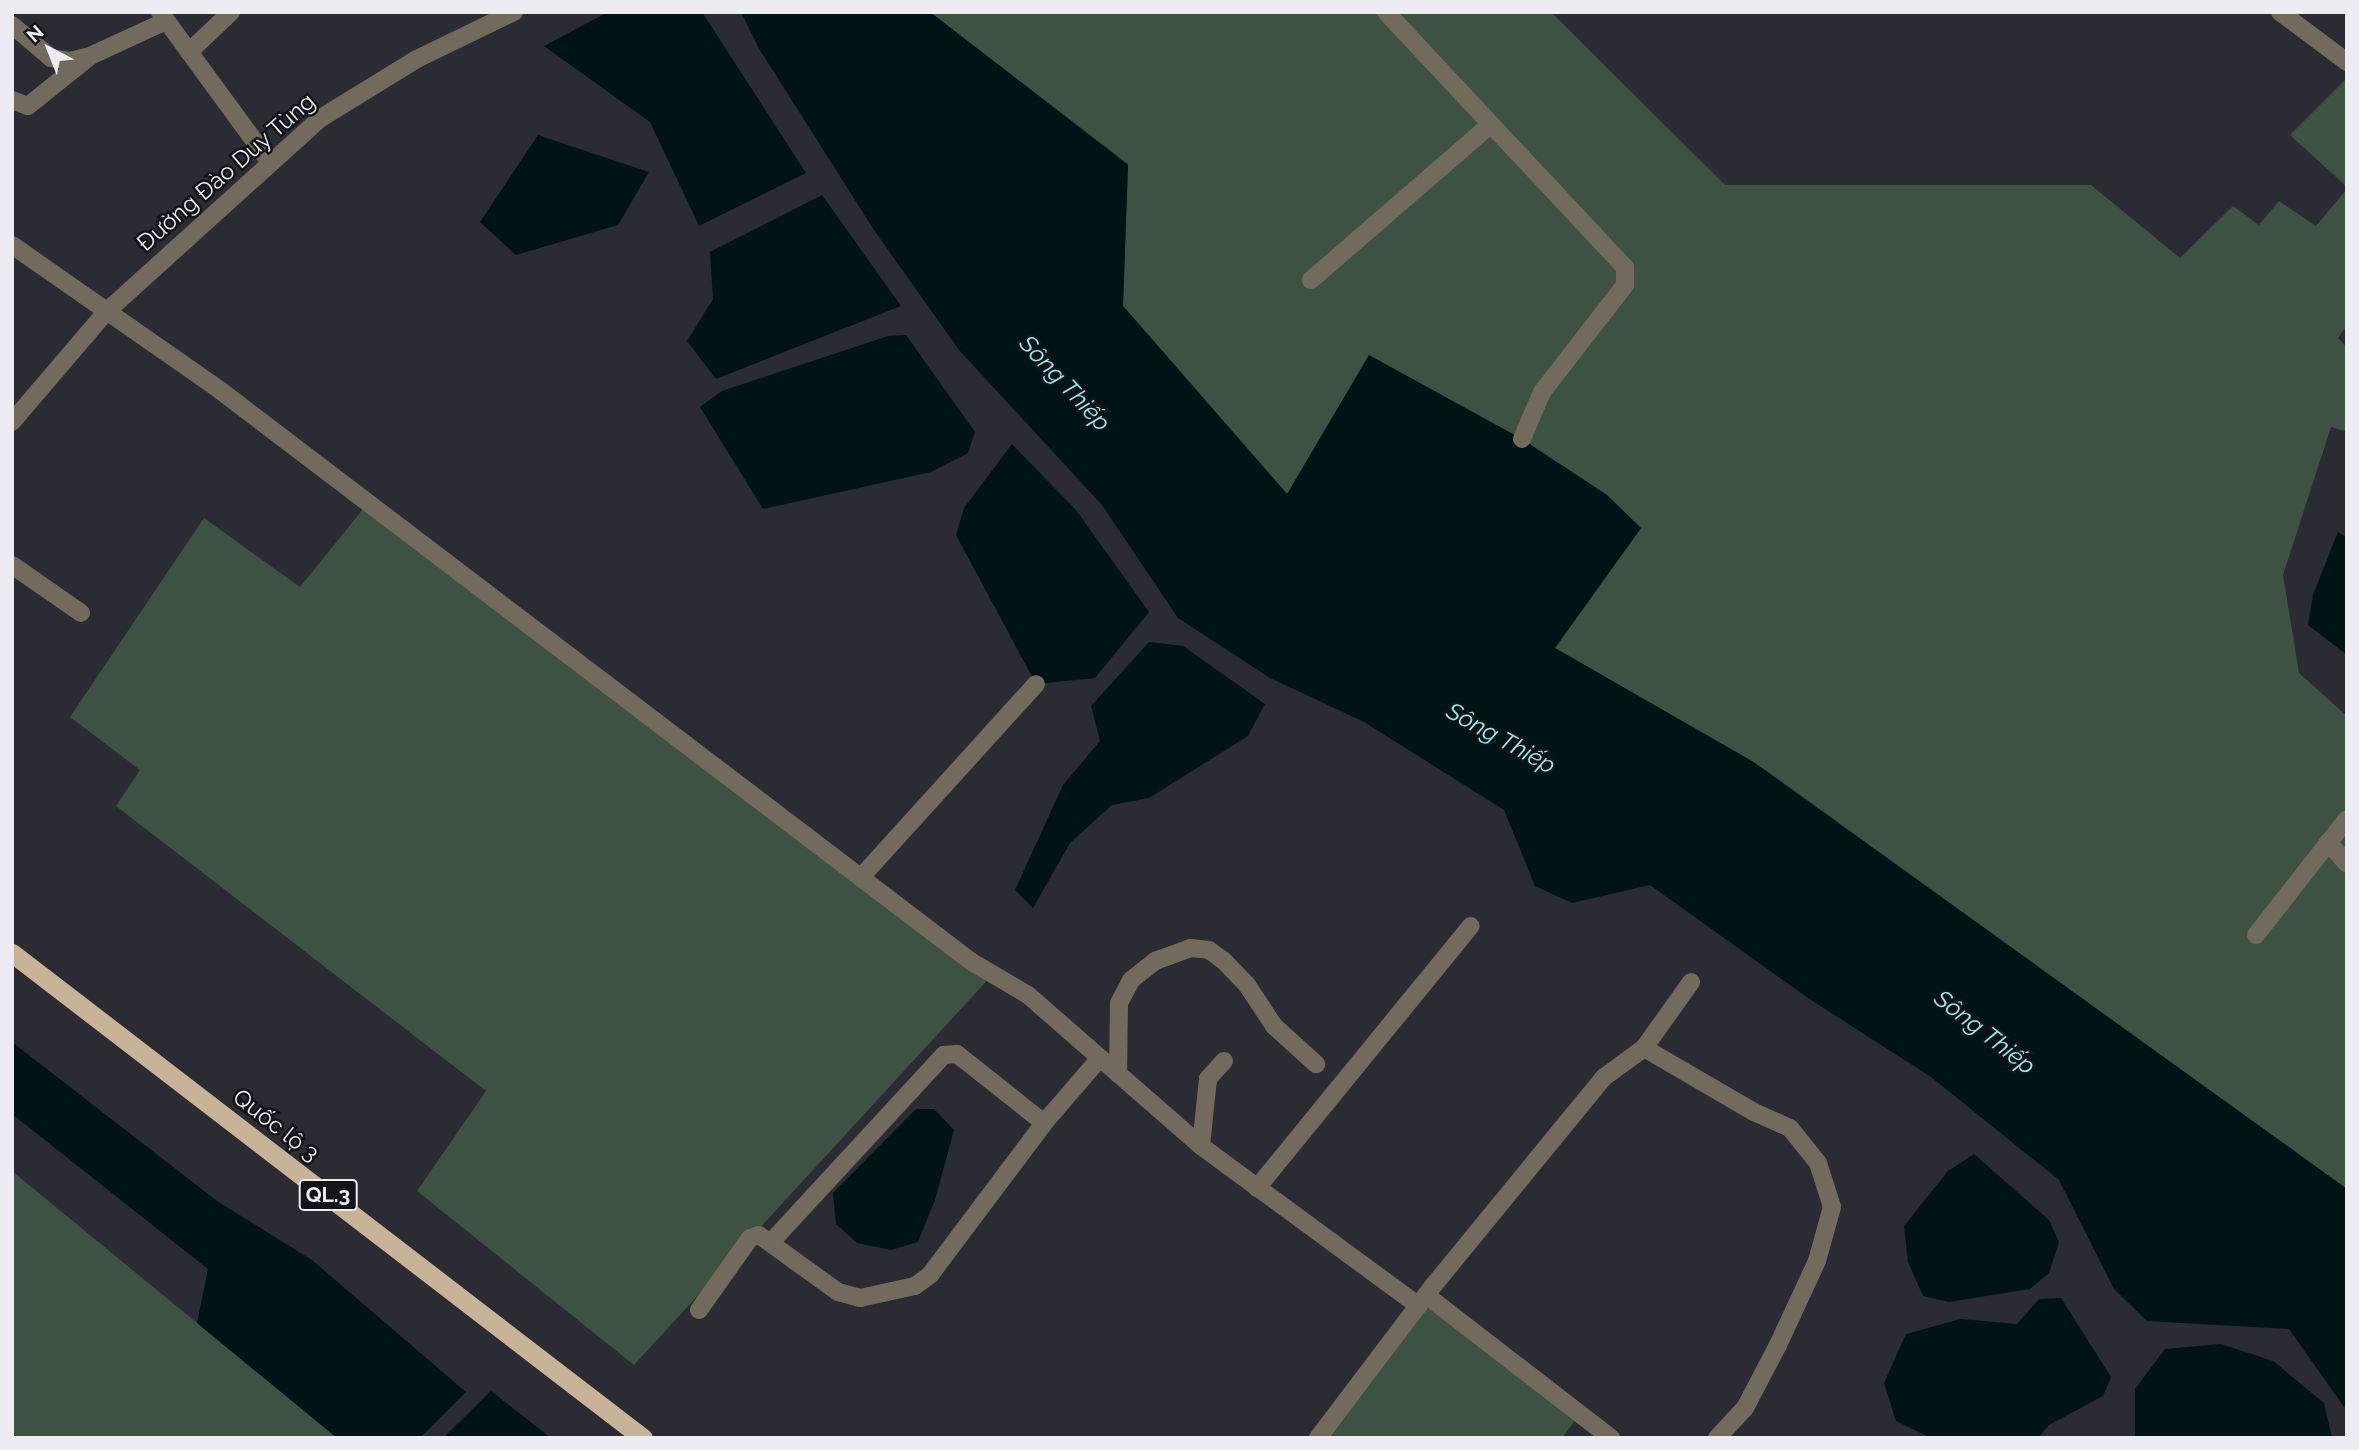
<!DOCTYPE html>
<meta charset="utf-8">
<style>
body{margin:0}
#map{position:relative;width:2359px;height:1450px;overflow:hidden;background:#2a2b33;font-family:Raleway,sans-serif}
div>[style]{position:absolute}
.green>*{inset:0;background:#3e5243}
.water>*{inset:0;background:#001416}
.minor>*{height:18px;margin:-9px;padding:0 9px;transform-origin:9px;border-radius:9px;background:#736a5e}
.tertiary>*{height:18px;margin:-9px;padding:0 9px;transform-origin:9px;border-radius:9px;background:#736a5e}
.trunk>*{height:19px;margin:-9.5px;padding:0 9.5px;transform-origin:9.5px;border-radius:9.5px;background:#c9b398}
span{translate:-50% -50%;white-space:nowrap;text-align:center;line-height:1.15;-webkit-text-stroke:5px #131418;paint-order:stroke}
.shield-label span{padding:2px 5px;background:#131418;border:2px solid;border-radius:5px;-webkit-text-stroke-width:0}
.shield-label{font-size:21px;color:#ececf2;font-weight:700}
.street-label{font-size:23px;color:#ececf2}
.water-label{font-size:24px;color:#9eedf3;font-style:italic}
.frame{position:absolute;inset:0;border:14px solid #ececf2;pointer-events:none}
.north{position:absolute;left:14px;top:14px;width:70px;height:70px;-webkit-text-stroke:5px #131418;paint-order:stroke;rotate:318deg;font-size:19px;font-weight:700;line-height:28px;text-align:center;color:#ececf2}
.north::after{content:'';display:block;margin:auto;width:24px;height:32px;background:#ececf2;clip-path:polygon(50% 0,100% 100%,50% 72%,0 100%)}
</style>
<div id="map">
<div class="green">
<i style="clip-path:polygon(930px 12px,1551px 12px,1725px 185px,2091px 185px,2180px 258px,2233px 206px,2259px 225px,2279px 201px,2316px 226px,2347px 189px,2347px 325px,2338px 338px,2347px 347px,2347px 432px,2331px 427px,2283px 575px,2299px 673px,2347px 716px,2347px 1189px,1764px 769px,1555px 648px,1641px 528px,1369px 355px,1288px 495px,1123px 306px,1128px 164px)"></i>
<i style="clip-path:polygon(2345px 80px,2347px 82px,2347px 187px,2290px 135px)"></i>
<i style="clip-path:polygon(368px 503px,993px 974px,634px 1365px,417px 1191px,486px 1091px,116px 806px,140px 770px,70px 717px,204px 518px,300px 587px)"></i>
<i style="clip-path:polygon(12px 1171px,197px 1323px,337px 1438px,12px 1438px)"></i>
<i style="clip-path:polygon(1426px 1295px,1580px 1414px,1562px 1438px,1318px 1438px)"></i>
</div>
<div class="water">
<i style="clip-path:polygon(608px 12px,702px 12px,806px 173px,699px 226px,650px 122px,544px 46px)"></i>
<i style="clip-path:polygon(741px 12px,930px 12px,1128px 165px,1123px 306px,1287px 494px,1369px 355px,1522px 439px,1607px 495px,1641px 528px,1555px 648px,1752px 761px,2347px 1189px,2347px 1411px,2289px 1329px,2147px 1321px,2114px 1289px,2059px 1180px,1931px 1077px,1808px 998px,1650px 885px,1572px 903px,1535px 886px,1504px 810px,1364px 722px,1270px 678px,1178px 618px,1102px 505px,959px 350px,874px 230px,758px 47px)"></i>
<i style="clip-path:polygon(538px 135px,649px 172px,618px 225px,516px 255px,480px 222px)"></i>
<i style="clip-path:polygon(822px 195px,901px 306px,716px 379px,687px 341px,713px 299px,710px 252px)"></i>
<i style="clip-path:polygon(906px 335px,975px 432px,968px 453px,931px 472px,763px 509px,700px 407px,722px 391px,888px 336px)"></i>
<i style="clip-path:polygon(1012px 444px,1076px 510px,1149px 612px,1095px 678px,1036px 684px,956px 535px,964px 508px)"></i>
<i style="clip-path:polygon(2338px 532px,2347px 538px,2347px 655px,2308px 625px,2313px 595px)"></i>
<i style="clip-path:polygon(1149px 642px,1183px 646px,1265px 704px,1248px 736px,1149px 798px,1112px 805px,1070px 843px,1033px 908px,1015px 890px,1063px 785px,1100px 741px,1091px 706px)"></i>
<i style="clip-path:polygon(12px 1042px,217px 1201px,312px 1260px,466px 1392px,420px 1438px,337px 1438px,197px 1323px,208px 1269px,12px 1114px)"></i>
<i style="clip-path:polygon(916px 1109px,934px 1109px,954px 1130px,935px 1200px,918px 1242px,891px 1250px,857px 1243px,836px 1224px,833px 1193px)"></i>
<i style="clip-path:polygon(1974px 1154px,2049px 1220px,2059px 1242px,2049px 1273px,2030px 1289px,1949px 1302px,1923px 1296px,1908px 1262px,1904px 1226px,1948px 1171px)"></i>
<i style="clip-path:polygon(2061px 1298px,2111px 1377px,2103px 1396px,2049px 1425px,2038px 1438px,1931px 1438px,1896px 1421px,1884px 1383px,1906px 1334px,1961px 1319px,2017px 1324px,2039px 1299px)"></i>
<i style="clip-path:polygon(2221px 1344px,2273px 1361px,2324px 1403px,2332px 1438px,2135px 1438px,2135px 1389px,2165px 1349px)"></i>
<i style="clip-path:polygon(491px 1391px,551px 1438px,443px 1438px)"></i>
</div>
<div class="minor">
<i style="left:160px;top:12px;width:185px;rotate:53.8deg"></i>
<i style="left:1386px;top:12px;width:349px;rotate:46.9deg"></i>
<i style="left:1625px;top:267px;width:18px;rotate:90deg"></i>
<i style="left:1625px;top:285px;width:135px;rotate:127.8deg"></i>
<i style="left:1542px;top:392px;width:51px;rotate:113.1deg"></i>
<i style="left:2280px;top:12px;width:84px;rotate:36.7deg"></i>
<i style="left:12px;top:25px;width:51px;rotate:40.2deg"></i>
<i style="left:51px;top:58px;width:19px;rotate:9deg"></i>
<i style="left:70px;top:61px;width:21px;rotate:-14deg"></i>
<i style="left:90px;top:56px;width:84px;rotate:-24.7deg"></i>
<i style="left:189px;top:52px;width:58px;rotate:-43.6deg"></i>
<i style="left:12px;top:100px;width:17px;rotate:21deg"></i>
<i style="left:28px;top:106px;width:78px;rotate:-38.8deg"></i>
<i style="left:12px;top:245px;width:255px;rotate:34.9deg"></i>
<i style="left:221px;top:391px;width:943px;rotate:37.25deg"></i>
<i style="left:972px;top:962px;width:65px;rotate:30.5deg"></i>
<i style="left:1028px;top:995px;width:230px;rotate:41.1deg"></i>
<i style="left:1311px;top:280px;width:235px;rotate:-40.9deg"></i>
<i style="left:12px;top:565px;width:84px;rotate:34.8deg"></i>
<i style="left:2328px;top:842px;width:29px;rotate:49deg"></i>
<i style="left:862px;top:876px;width:259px;rotate:-47.8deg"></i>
<i style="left:2256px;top:935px;width:147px;rotate:-51.9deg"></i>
<i style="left:1644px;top:1048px;width:127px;rotate:30.2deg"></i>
<i style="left:1754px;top:1112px;width:39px;rotate:24deg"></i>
<i style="left:1790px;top:1128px;width:45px;rotate:51.3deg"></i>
<i style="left:1818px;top:1163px;width:46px;rotate:72.3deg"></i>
<i style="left:1832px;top:1207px;width:56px;rotate:105.5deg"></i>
<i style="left:1817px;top:1261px;width:93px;rotate:114.9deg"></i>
<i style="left:1778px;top:1345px;width:71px;rotate:117.6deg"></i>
<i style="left:1745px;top:1408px;width:41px;rotate:133deg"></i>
<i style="left:1224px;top:1061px;width:24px;rotate:132deg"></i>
<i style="left:1208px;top:1079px;width:67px;rotate:96deg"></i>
<i style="left:1201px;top:1146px;width:270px;rotate:36.3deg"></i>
<i style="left:1118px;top:1074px;width:71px;rotate:-89.2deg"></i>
<i style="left:1119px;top:1003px;width:26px;rotate:-62deg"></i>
<i style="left:1131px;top:980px;width:31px;rotate:-38deg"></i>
<i style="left:1155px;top:961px;width:38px;rotate:-20deg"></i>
<i style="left:1191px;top:948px;width:18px;rotate:6deg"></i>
<i style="left:1209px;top:950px;width:17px;rotate:36deg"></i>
<i style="left:1223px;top:960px;width:35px;rotate:46deg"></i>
<i style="left:1247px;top:985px;width:49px;rotate:56.6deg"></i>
<i style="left:1274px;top:1026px;width:57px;rotate:42.1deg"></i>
<i style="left:1257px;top:1188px;width:338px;rotate:-50.8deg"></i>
<i style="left:773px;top:1240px;width:252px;rotate:-47.3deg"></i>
<i style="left:944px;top:1055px;width:13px;rotate:-4deg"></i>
<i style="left:957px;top:1054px;width:111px;rotate:38.4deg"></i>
<i style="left:1426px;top:1295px;width:234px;rotate:37.7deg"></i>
<i style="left:699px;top:1310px;width:88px;rotate:-54.7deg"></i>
<i style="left:750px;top:1238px;width:9px;rotate:-18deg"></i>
<i style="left:759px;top:1235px;width:97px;rotate:35.8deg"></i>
<i style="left:838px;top:1292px;width:23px;rotate:15deg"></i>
<i style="left:860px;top:1298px;width:56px;rotate:-12.3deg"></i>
<i style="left:915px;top:1286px;width:19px;rotate:-36deg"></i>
<i style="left:930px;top:1275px;width:190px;rotate:-53.1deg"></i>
<i style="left:1044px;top:1123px;width:86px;rotate:-49.3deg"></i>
<i style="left:1318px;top:1438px;width:191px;rotate:-52.9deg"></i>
<i style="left:1433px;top:1286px;width:269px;rotate:-50.7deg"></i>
<i style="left:1603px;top:1078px;width:51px;rotate:-36.2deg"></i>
<i style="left:1644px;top:1048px;width:81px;rotate:-54.5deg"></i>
</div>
<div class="tertiary">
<i style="left:12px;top:422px;width:145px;rotate:-49.5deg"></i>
<i style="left:106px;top:312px;width:290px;rotate:-42.1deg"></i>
<i style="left:321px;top:118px;width:113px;rotate:-31.6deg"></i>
<i style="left:417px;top:59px;width:108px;rotate:-25.9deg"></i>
</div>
<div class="trunk">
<i style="left:12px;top:953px;width:796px;rotate:37.55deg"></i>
</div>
<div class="shield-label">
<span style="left:328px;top:1195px">QL.3</span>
</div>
<div class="street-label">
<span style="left:226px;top:172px;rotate:-41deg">Đường Đào Duy Tùng</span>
<span style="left:276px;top:1125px;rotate:38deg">Quốc lộ 3</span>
</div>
<div class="water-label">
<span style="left:1065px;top:383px;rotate:47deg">Sông Thiếp</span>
<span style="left:1501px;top:738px;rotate:29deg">Sông Thiếp</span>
<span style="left:1985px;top:1032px;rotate:38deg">Sông Thiếp</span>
</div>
<div class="frame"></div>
<div class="north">N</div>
</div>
